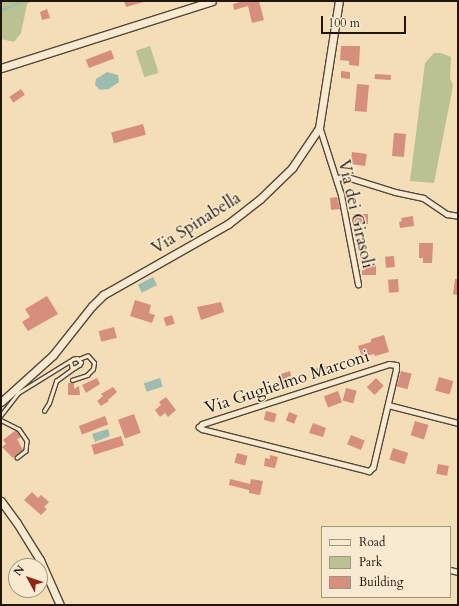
<!DOCTYPE html>
<style>
body{margin:0}
#map{position:relative;width:459px;height:606px;overflow:hidden;background:#f4deb7;font-family:Cardo,serif}
div>[style]{position:absolute}
.green>*{inset:0;background:#b9c290;transform-origin:0 0}
.water>*{inset:0;background:#9cbcb0;transform-origin:0 0}
.stream>*{height:1.5px;margin:-0.75px;padding:0 0.75px;transform-origin:0.75px;border-radius:0.75px;background:#9cbcb0}
.building>*{inset:0;background:#d68f7d;transform-origin:0 0}
.roads{filter:drop-shadow(1px 0 #554839) drop-shadow(-1px 0 #554839) drop-shadow(0 1px #554839) drop-shadow(0 -1px #554839)}
.service>*{height:2.5px;margin:-1.25px;padding:0 1.25px;transform-origin:1.25px;border-radius:1.25px;background:#f8ead0}
.minor>*{height:5px;margin:-2.5px;padding:0 2.5px;transform-origin:2.5px;border-radius:2.5px;background:#f8ead0}
.tertiary>*{height:7px;margin:-3.5px;padding:0 3.5px;transform-origin:3.5px;border-radius:3.5px;background:#f8ead0}
.secondary>*{height:7px;margin:-3.5px;padding:0 3.5px;transform-origin:3.5px;border-radius:3.5px;background:#f8ead0}
span{translate:-50% -50%;white-space:nowrap;text-align:center;line-height:1.15;-webkit-text-stroke:3px #f8ead0;paint-order:stroke}
.street-label{font-size:17px;color:#20160f}
.frame{position:absolute;inset:0;border:2px solid #20160f;pointer-events:none}
.legend{position:absolute;left:321px;top:526px;width:130px;height:72px;box-sizing:border-box;background:#f8ead0;border:1px solid #a29583;margin:0;padding:5px 7px;list-style:none;font-size:12px;color:#20160f}
.legend li{display:flex;align-items:center;gap:8px;height:20px}
.legend b{width:20px;border:1px solid #a29583}
.north{position:absolute;left:8px;top:558px;width:40px;height:40px;box-sizing:border-box;background:#f8ead0;border:1px solid #a29583;border-radius:50%;rotate:310deg;font-size:11px;font-weight:700;line-height:16px;text-align:center;color:#20160f}
.north::after{content:'';display:block;margin:auto;width:14px;height:18px;background:#8f2418;clip-path:polygon(50% 0,100% 100%,50% 72%,0 100%)}
.scale{position:absolute;left:321px;top:16px;width:85px;height:18px;box-sizing:border-box;border:2px solid #20160f;border-top:0;padding-left:5px;font-size:12px;line-height:14px;white-space:nowrap;color:#20160f;-webkit-text-stroke:3px #f8ead0;paint-order:stroke}
</style>
<div id="map">
<div class="green">
<i style="clip-path:polygon(1px 1px,32px 1px,27px 4px,21px 33px,14px 42px,1px 39px)"></i>
<i style="left:150px;top:46px;width:28px;height:15px;rotate:72deg"></i>
<i style="clip-path:polygon(434px 53px,441px 53px,451px 57px,450px 78px,453px 86px,434px 183px,410px 181px,425px 63px)"></i>
</div>
<div class="water">
<i style="clip-path:polygon(107px 72px,118px 75px,119px 82px,109px 89px,100px 90px,95px 85px,96px 79px)"></i>
<i style="left:153px;top:277px;width:9px;height:17px;rotate:63deg"></i>
<i style="left:160px;top:378px;width:9px;height:17px;rotate:72deg"></i>
<i style="clip-path:polygon(108px 429px,110px 436px,95px 442px,92px 434px)"></i>
</div>
<div class="stream">
<i style="left:1px;top:11px;width:24px;rotate:-24deg"></i>
</div>
<div class="building">
<i style="clip-path:polygon(124px 1px,144px 1px,144px 2px,126px 7px)"></i>
<i style="clip-path:polygon(243px 1px,259px 1px,264px 20px,252px 23px,248px 6px,234px 10px,233px 4px)"></i>
<i style="clip-path:polygon(47px 9px,50px 18px,42px 20px,40px 12px)"></i>
<i style="clip-path:polygon(341px 46px,360px 46px,359px 66px,349px 65px,349px 61px,340px 60px)"></i>
<i style="left:111px;top:50px;width:9px;height:27px;rotate:69deg"></i>
<i style="clip-path:polygon(341px 71px,350px 72px,350px 79px,341px 78px)"></i>
<i style="left:375px;top:74px;width:16px;height:5px;rotate:4deg"></i>
<i style="left:357px;top:84px;width:12px;height:27px;rotate:5deg"></i>
<i style="left:21px;top:89px;width:7px;height:14px;rotate:56deg"></i>
<i style="left:143px;top:124px;width:11px;height:33px;rotate:75deg"></i>
<i style="left:394px;top:133px;width:12px;height:23px;rotate:5deg"></i>
<i style="left:352px;top:152px;width:15px;height:12px;rotate:8deg"></i>
<i style="clip-path:polygon(337px 197px,340px 209px,331px 210px,330px 198px)"></i>
<i style="clip-path:polygon(353px 214px,368px 214px,368px 224px,360px 224px,360px 227px,355px 227px)"></i>
<i style="clip-path:polygon(413px 216px,414px 226px,400px 228px,399px 222px,402px 221px,401px 218px)"></i>
<i style="clip-path:polygon(419px 243px,433px 243px,432px 263px,423px 263px,423px 258px,419px 258px)"></i>
<i style="left:394px;top:256px;width:11px;height:9px;rotate:85deg"></i>
<i style="left:362px;top:265px;width:14px;height:10px"></i>
<i style="left:398px;top:279px;width:13px;height:10px;rotate:86deg"></i>
<i style="clip-path:polygon(455px 279px,458px 279px,458px 295px,453px 294px)"></i>
<i style="clip-path:polygon(47px 296px,58px 314px,28px 331px,22px 322px,30px 317px,25px 309px)"></i>
<i style="clip-path:polygon(135px 300px,151px 305px,149px 313px,155px 315px,152px 323px,130px 316px)"></i>
<i style="clip-path:polygon(221px 302px,224px 312px,201px 320px,197px 307px)"></i>
<i style="left:172px;top:315px;width:9px;height:9px;rotate:72deg"></i>
<i style="left:114px;top:327px;width:11px;height:16px;rotate:75deg"></i>
<i style="clip-path:polygon(384px 335px,389px 352px,375px 356px,374px 354px,362px 357px,358px 346px,371px 342px,371px 339px)"></i>
<i style="left:328px;top:365px;width:10px;height:16px;rotate:73deg"></i>
<i style="clip-path:polygon(290px 371px,291px 376px,287px 377px,290px 386px,281px 389px,278px 381px,282px 380px,281px 374px)"></i>
<i style="left:401px;top:371px;width:11px;height:16px;rotate:15deg"></i>
<i style="left:439px;top:377px;width:15px;height:14px;rotate:16deg"></i>
<i style="clip-path:polygon(97px 378px,100px 384px,86px 393px,82px 385px)"></i>
<i style="left:376px;top:378px;width:11px;height:13px;rotate:45deg"></i>
<i style="clip-path:polygon(68px 383px,74px 383px,74px 389px,79px 386px,80px 395px,68px 395px)"></i>
<i style="clip-path:polygon(113px 387px,117px 392px,108px 400px,109px 401px,101px 406px,97px 401px,103px 396px,101px 394px)"></i>
<i style="left:346px;top:388px;width:11px;height:13px;rotate:15deg"></i>
<i style="left:338px;top:391px;width:12px;height:15px;rotate:70deg"></i>
<i style="clip-path:polygon(166px 397px,176px 410px,168px 417px,165px 413px,160px 417px,155px 410px,161px 405px,159px 402px)"></i>
<i style="left:266px;top:411px;width:11px;height:9px;rotate:15deg"></i>
<i style="left:289px;top:412px;width:9px;height:9px;rotate:21deg"></i>
<i style="left:134px;top:414px;width:20px;height:17px;rotate:70deg"></i>
<i style="left:105px;top:416px;width:9px;height:28px;rotate:69deg"></i>
<i style="left:415px;top:421px;width:14px;height:15px;rotate:17deg"></i>
<i style="clip-path:polygon(313px 423px,326px 428px,323px 437px,309px 433px)"></i>
<i style="clip-path:polygon(16px 430px,21px 437px,17px 439px,23px 450px,13px 458px,2px 447px,6px 444px,3px 440px)"></i>
<i style="left:351px;top:435px;width:15px;height:10px;rotate:23deg"></i>
<i style="left:121px;top:436px;width:10px;height:31px;rotate:73deg"></i>
<i style="left:393px;top:448px;width:16px;height:12px;rotate:18deg"></i>
<i style="left:237px;top:453px;width:11px;height:10px;rotate:15deg"></i>
<i style="clip-path:polygon(270px 455px,278px 457px,275px 468px,264px 466px,265px 458px,270px 459px)"></i>
<i style="left:438px;top:464px;width:11px;height:10px;rotate:10deg"></i>
<i style="clip-path:polygon(230px 479px,250px 484px,251px 479px,263px 481px,260px 495px,249px 493px,249px 490px,229px 485px)"></i>
<i style="clip-path:polygon(32px 492px,38px 498px,41px 495px,49px 502px,44px 507px,47px 509px,41px 515px,24px 500px)"></i>
</div>
<div class="roads">
<div class="service">
<i style="left:72px;top:380px;width:16px;rotate:-18deg"></i>
<i style="left:87px;top:375px;width:8px;rotate:-45deg"></i>
<i style="left:93px;top:369px;width:6px;rotate:-81deg"></i>
<i style="left:94px;top:363px;width:9px;rotate:-131deg"></i>
<i style="left:88px;top:356px;width:9px;rotate:159deg"></i>
<i style="left:14px;top:390px;width:5px;rotate:37deg"></i>
<i style="left:18px;top:393px;width:65px;rotate:-31.7deg"></i>
<i style="left:73px;top:359px;width:4px;rotate:-14deg"></i>
<i style="left:77px;top:358px;width:6px;rotate:45deg"></i>
<i style="left:81px;top:362px;width:3px;rotate:108deg"></i>
<i style="left:80px;top:365px;width:6px;rotate:149deg"></i>
<i style="left:75px;top:368px;width:3px;rotate:180deg"></i>
<i style="left:72px;top:368px;width:6px;rotate:-108deg"></i>
<i style="left:44px;top:411px;width:9px;rotate:-58deg"></i>
<i style="left:49px;top:403px;width:23px;rotate:-72deg"></i>
<i style="left:56px;top:381px;width:22px;rotate:-36deg"></i>
<i style="left:1px;top:415px;width:28px;rotate:-52deg"></i>
<i style="left:1px;top:420px;width:20px;rotate:27deg"></i>
<i style="left:19px;top:429px;width:14px;rotate:56deg"></i>
<i style="left:27px;top:441px;width:10px;rotate:96deg"></i>
<i style="left:26px;top:451px;width:11px;rotate:142deg"></i>
</div>
<div class="minor">
<i style="left:319px;top:126px;width:72px;rotate:72.3deg"></i>
<i style="left:341px;top:195px;width:91px;rotate:79.2deg"></i>
<i style="left:336px;top:178px;width:11px;rotate:-5deg"></i>
<i style="left:347px;top:177px;width:50px;rotate:17.4deg"></i>
<i style="left:395px;top:192px;width:29px;rotate:12deg"></i>
<i style="left:423px;top:198px;width:29px;rotate:34deg"></i>
<i style="left:447px;top:214px;width:11px;rotate:10deg"></i>
<i style="left:389px;top:364px;width:7px;rotate:8deg"></i>
<i style="left:396px;top:365px;width:4px;rotate:90deg"></i>
<i style="left:396px;top:369px;width:101px;rotate:103.2deg"></i>
<i style="left:373px;top:467px;width:6px;rotate:135deg"></i>
<i style="left:369px;top:471px;width:172px;rotate:-165.9deg"></i>
<i style="left:202px;top:429px;width:4px;rotate:-146deg"></i>
<i style="left:199px;top:427px;width:4px;rotate:-45deg"></i>
<i style="left:202px;top:424px;width:196px;rotate:-17.8deg"></i>
<i style="left:388px;top:405px;width:72px;rotate:14.4deg"></i>
<i style="left:450px;top:570px;width:8px;rotate:14deg"></i>
</div>
<div class="tertiary">
<i style="left:1px;top:402px;width:70px;rotate:-42.1deg"></i>
<i style="left:53px;top:355px;width:63px;rotate:-51.5deg"></i>
<i style="left:92px;top:306px;width:16px;rotate:-45deg"></i>
<i style="left:103px;top:295px;width:144px;rotate:-29.6deg"></i>
<i style="left:228px;top:224px;width:41px;rotate:-38deg"></i>
<i style="left:260px;top:199px;width:45px;rotate:-44.1deg"></i>
<i style="left:292px;top:168px;width:48px;rotate:-56deg"></i>
<i style="left:319px;top:128px;width:129px;rotate:-81.1deg"></i>
<i style="left:1px;top:501px;width:27px;rotate:54deg"></i>
<i style="left:17px;top:523px;width:44px;rotate:58.1deg"></i>
<i style="left:40px;top:560px;width:49px;rotate:66deg"></i>
</div>
<div class="secondary">
<i style="left:1px;top:68px;width:221px;rotate:-17.6deg"></i>
</div>
</div>
<div class="street-label">
<span style="left:356px;top:214px;rotate:77deg">Via dei Girasoli</span>
<span style="left:196px;top:223px;rotate:-32deg">Via Spinabella</span>
<span style="left:287px;top:382px;rotate:-18deg">Via Guglielmo Marconi</span>
</div>
<div class="frame"></div>
<ul class="legend">
<li><b style="height:5px;background:#f8ead0"></b>Road</li>
<li><b style="height:11px;background:#b9c290"></b>Park</li>
<li><b style="height:11px;background:#d68f7d"></b>Building</li>
</ul>
<div class="north">N</div>
<div class="scale">100 m</div>
</div>
